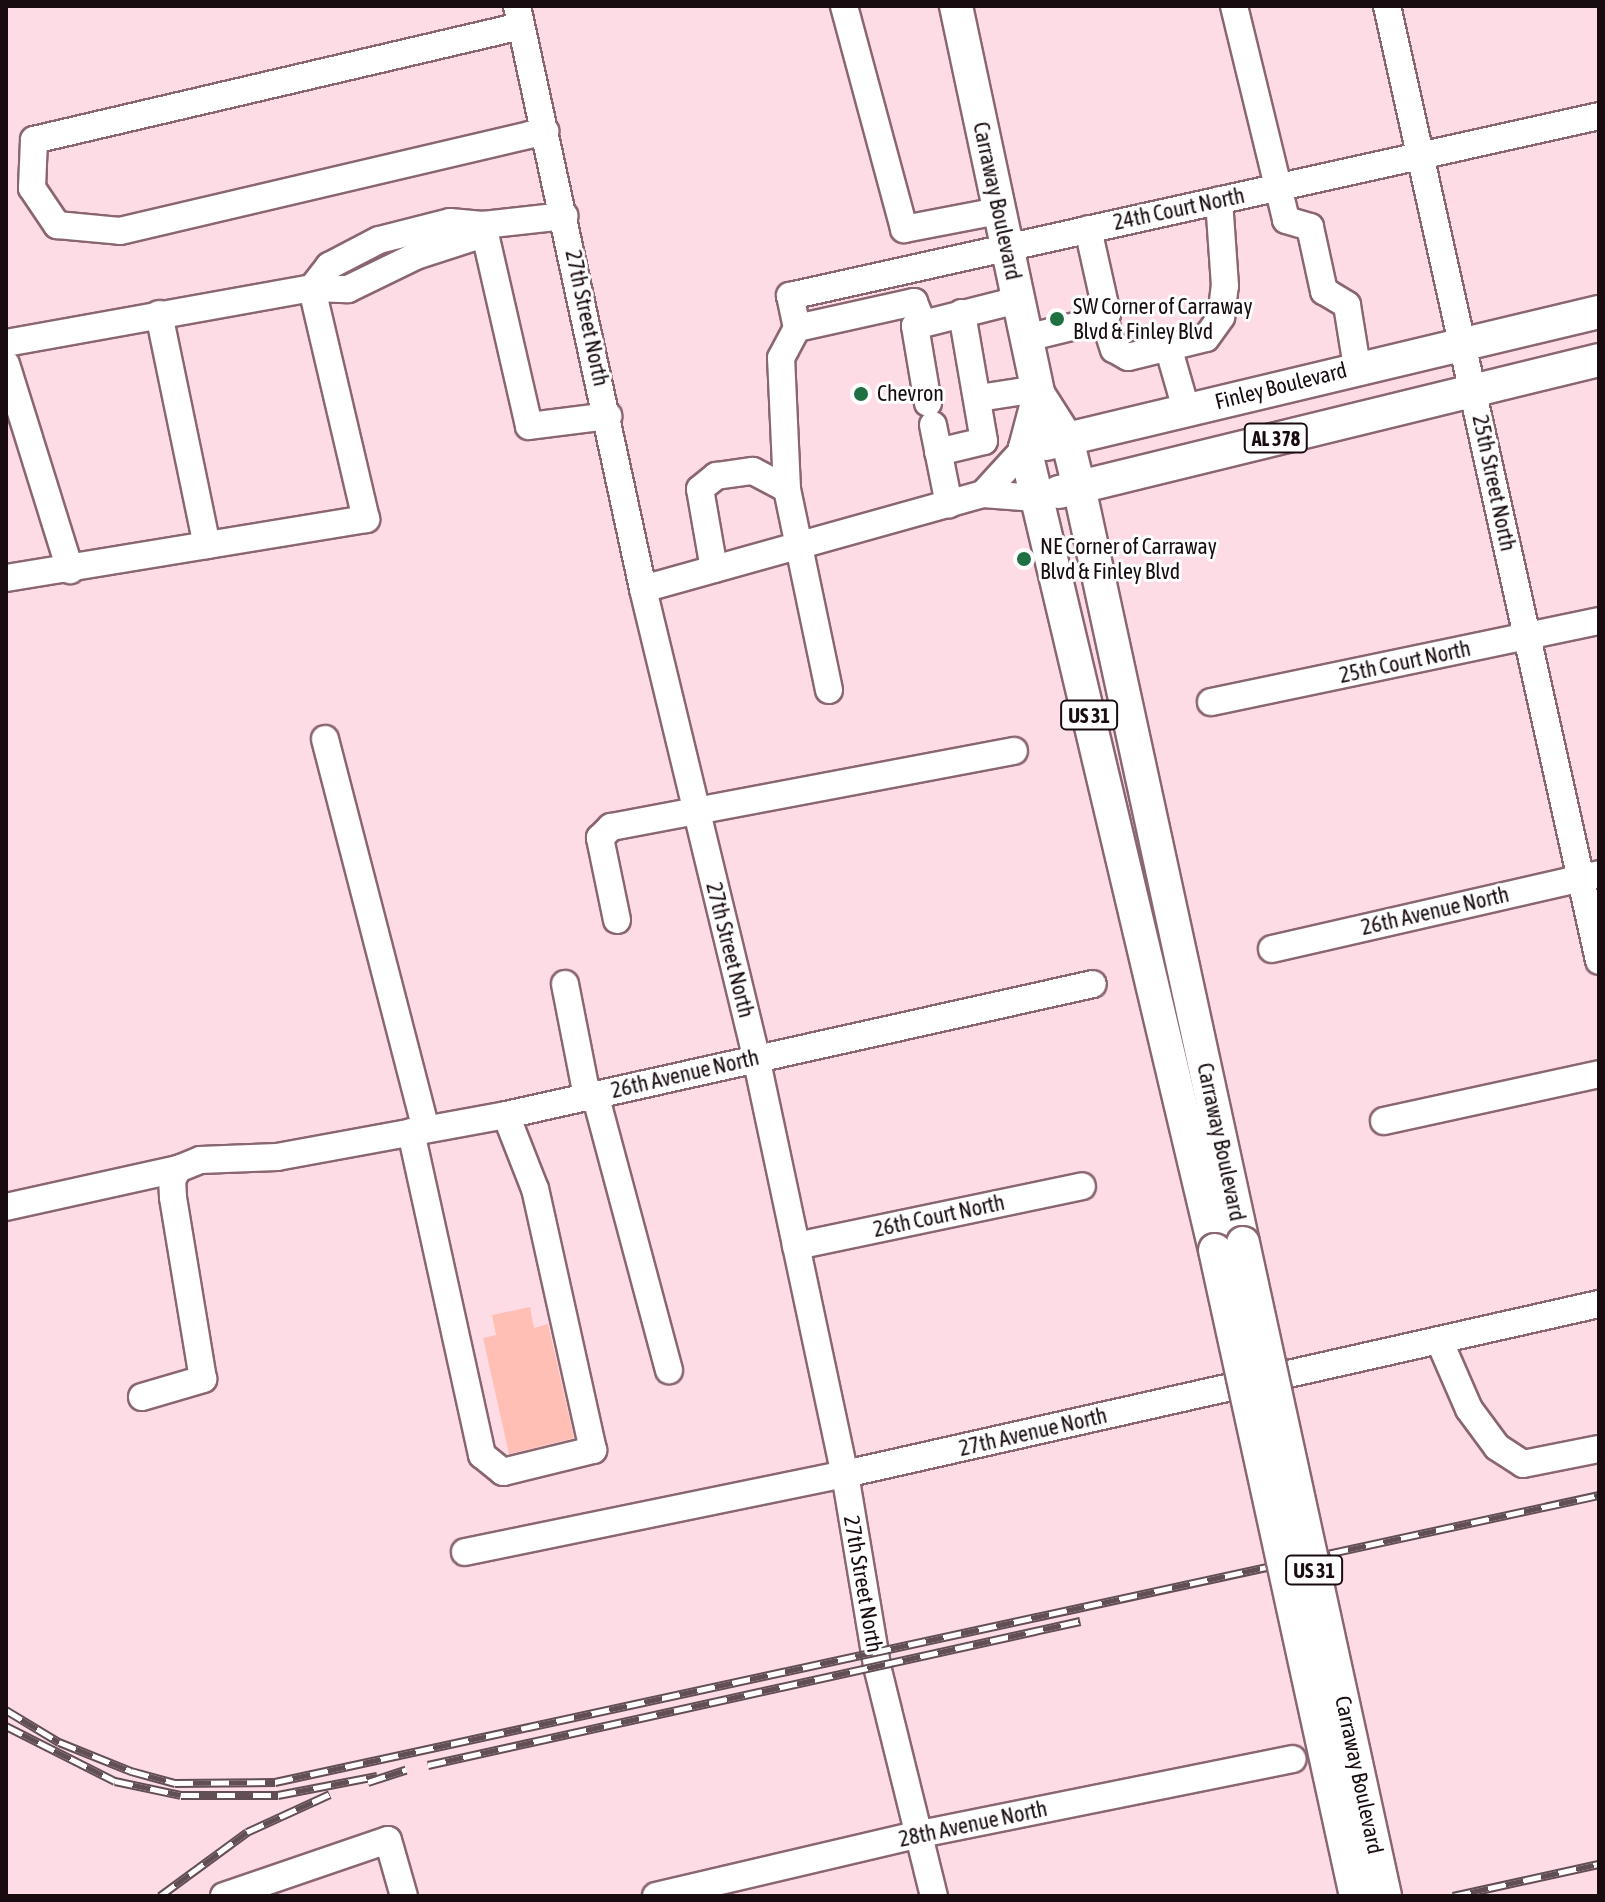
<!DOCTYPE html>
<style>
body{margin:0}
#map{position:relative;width:1605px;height:1902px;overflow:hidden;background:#fddce6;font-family:"Asap Condensed",sans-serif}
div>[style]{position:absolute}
.building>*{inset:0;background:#ffbfb4}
.roads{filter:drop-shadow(2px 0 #8a6671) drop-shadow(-2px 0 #8a6671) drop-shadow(0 2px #8a6671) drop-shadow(0 -2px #8a6671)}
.minor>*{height:26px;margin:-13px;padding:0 13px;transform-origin:13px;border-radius:13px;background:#fff}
.major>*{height:32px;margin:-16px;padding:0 16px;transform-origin:16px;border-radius:16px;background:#fff}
.rail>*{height:9px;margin-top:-4.5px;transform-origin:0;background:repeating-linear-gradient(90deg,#fff 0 18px,#624f55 0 36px);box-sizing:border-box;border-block:2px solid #624f55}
.bridges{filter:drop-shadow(2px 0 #8a6671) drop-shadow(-2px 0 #8a6671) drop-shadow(0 2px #8a6671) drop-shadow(0 -2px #8a6671)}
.major-bridge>*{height:32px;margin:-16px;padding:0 16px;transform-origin:16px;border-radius:16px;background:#fff}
.dots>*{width:22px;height:22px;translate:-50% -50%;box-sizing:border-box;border:4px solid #fff;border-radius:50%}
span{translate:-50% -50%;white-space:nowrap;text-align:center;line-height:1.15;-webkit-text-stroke:6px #fff;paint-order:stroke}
.shield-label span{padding:2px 6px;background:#fff;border:2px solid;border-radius:6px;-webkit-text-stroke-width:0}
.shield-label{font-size:20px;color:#190c10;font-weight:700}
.street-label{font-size:22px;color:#190c10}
.poi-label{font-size:22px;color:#190c10}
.left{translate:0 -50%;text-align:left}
.frame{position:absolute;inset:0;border:8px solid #190c10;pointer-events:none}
</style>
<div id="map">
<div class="building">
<i style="clip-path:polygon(530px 1307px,534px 1328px,548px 1324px,574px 1438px,509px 1454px,483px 1338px,496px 1335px,492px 1315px)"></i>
</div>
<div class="roads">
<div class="minor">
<i style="left:517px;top:6px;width:596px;rotate:77.8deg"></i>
<i style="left:643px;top:589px;width:481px;rotate:76.4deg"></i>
<i style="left:756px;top:1057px;width:426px;rotate:78deg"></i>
<i style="left:845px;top:1474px;width:195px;rotate:80.5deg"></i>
<i style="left:877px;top:1666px;width:237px;rotate:76.1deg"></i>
<i style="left:844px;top:6px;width:231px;rotate:74.9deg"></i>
<i style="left:904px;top:229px;width:96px;rotate:-10.8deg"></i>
<i style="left:1234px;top:6px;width:220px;rotate:76.3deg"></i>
<i style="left:1286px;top:220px;width:25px;rotate:16deg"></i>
<i style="left:1310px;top:227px;width:66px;rotate:77.7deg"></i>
<i style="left:1324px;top:291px;width:27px;rotate:31deg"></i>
<i style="left:1347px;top:305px;width:63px;rotate:80.8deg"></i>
<i style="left:1387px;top:6px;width:978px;rotate:77.48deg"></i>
<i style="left:521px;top:26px;width:500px;rotate:166.83deg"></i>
<i style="left:34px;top:140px;width:48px;rotate:92.4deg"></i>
<i style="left:32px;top:188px;width:45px;rotate:56deg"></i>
<i style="left:57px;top:225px;width:63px;rotate:5.4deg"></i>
<i style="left:120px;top:231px;width:437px;rotate:-13.2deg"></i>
<i style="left:483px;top:225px;width:206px;rotate:77.1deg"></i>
<i style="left:529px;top:426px;width:80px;rotate:-7.2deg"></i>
<i style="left:312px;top:288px;width:28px;rotate:-52deg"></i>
<i style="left:329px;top:266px;width:56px;rotate:-27.5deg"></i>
<i style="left:379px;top:240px;width:73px;rotate:-14.2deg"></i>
<i style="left:450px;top:222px;width:33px;rotate:5deg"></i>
<i style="left:483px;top:225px;width:82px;rotate:-6.3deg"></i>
<i style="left:159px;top:314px;width:236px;rotate:78.3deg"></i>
<i style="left:1104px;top:319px;width:32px;rotate:72deg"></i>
<i style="left:1114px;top:349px;width:16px;rotate:30deg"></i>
<i style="left:1128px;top:357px;width:80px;rotate:-13.7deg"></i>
<i style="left:1206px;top:338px;width:26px;rotate:-54deg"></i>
<i style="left:1221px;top:317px;width:31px;rotate:-83deg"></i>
<i style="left:1225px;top:286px;width:86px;rotate:-94deg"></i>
<i style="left:797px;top:328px;width:33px;rotate:-102deg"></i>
<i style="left:790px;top:296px;width:829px;rotate:-12.54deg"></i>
<i style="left:1026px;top:338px;width:80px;rotate:-13.7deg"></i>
<i style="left:1104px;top:319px;width:6px;rotate:-59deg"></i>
<i style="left:1107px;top:314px;width:87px;rotate:-102.6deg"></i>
<i style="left:6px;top:343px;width:311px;rotate:-10.2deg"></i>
<i style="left:312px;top:288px;width:36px;rotate:2deg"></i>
<i style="left:348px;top:289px;width:76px;rotate:-25.9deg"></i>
<i style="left:416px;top:256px;width:61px;rotate:-18.1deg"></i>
<i style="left:474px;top:237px;width:15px;rotate:-53deg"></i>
<i style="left:1169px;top:350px;width:61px;rotate:73.9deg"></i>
<i style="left:6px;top:364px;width:216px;rotate:72.7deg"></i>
<i style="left:979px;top:398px;width:59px;rotate:-8.8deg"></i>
<i style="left:928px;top:403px;width:78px;rotate:-99.6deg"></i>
<i style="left:915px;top:326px;width:106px;rotate:-14.2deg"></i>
<i style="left:933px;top:425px;width:81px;rotate:78.6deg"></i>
<i style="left:938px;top:452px;width:47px;rotate:-13.4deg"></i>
<i style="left:984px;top:441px;width:130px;rotate:-99.8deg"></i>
<i style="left:983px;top:494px;width:62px;rotate:-47.6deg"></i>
<i style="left:714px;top:569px;width:81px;rotate:-99.9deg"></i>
<i style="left:700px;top:489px;width:21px;rotate:-39deg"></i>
<i style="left:716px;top:476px;width:37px;rotate:-8deg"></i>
<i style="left:753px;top:471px;width:38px;rotate:28deg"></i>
<i style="left:6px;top:578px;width:365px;rotate:-9.3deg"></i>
<i style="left:366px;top:519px;width:237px;rotate:-103.2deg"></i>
<i style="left:643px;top:589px;width:353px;rotate:-15.6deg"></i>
<i style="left:983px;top:494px;width:53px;rotate:4.3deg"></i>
<i style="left:829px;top:690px;width:205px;rotate:-101.8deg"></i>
<i style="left:787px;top:489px;width:131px;rotate:-92.6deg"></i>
<i style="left:781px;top:358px;width:34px;rotate:-62deg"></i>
<i style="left:797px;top:328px;width:120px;rotate:-12.5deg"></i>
<i style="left:914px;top:302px;width:22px;rotate:68deg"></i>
<i style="left:1211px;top:702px;width:396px;rotate:-11.8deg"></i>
<i style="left:325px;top:739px;width:403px;rotate:75.5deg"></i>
<i style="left:617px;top:920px;width:84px;rotate:-101.7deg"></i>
<i style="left:600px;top:838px;width:16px;rotate:-45deg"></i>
<i style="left:611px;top:827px;width:410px;rotate:-10.7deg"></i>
<i style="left:1272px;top:949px;width:335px;rotate:-12.9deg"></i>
<i style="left:565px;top:984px;width:114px;rotate:78.9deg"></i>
<i style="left:595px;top:1094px;width:286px;rotate:75deg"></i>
<i style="left:1384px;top:1121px;width:220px;rotate:-12.3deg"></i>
<i style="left:411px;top:1132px;width:331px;rotate:77.6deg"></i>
<i style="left:482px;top:1455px;width:27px;rotate:39deg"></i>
<i style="left:503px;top:1472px;width:93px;rotate:-13.7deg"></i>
<i style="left:593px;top:1450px;width:267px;rotate:-102.5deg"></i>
<i style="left:535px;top:1189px;width:79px;rotate:-111.4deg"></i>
<i style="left:6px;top:1207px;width:176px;rotate:-12.5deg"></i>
<i style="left:796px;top:1246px;width:292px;rotate:-11.8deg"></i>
<i style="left:1439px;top:1340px;width:75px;rotate:66.5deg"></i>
<i style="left:1469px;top:1409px;width:47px;rotate:53.6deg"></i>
<i style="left:1497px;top:1447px;width:31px;rotate:33deg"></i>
<i style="left:1523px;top:1464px;width:77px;rotate:-11.2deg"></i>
<i style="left:142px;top:1397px;width:64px;rotate:-16.4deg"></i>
<i style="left:203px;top:1379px;width:184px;rotate:-99.4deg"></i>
<i style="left:173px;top:1197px;width:17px;rotate:-93deg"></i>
<i style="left:172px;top:1180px;width:13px;rotate:-61deg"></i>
<i style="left:178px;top:1169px;width:24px;rotate:-22deg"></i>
<i style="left:200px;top:1160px;width:77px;rotate:-2.2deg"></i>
<i style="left:277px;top:1157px;width:233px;rotate:-10.4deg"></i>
<i style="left:506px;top:1115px;width:601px;rotate:-12.58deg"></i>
<i style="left:465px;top:1552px;width:388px;rotate:-11.6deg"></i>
<i style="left:845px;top:1474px;width:773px;rotate:-12.71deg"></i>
<i style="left:224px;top:1896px;width:173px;rotate:-18.9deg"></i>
<i style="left:388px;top:1840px;width:58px;rotate:74.1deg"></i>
<i style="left:656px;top:1896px;width:272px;rotate:-13.2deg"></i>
<i style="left:921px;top:1834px;width:379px;rotate:-11.4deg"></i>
</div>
<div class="major">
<i style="left:956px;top:6px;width:398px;rotate:78deg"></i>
<i style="left:1039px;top:395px;width:52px;rotate:57.5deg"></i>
<i style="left:1067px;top:439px;width:49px;rotate:76deg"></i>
<i style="left:1079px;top:487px;width:774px;rotate:77.76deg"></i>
<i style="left:1039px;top:395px;width:55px;rotate:104.8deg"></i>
<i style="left:1025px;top:448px;width:824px;rotate:76.67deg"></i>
<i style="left:1046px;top:444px;width:569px;rotate:-13.43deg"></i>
<i style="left:1059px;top:492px;width:556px;rotate:-13.74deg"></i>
</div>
</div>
<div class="rail">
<i style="left:6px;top:1710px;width:62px;rotate:31.1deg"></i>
<i style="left:59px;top:1742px;width:78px;rotate:21.9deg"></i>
<i style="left:131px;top:1771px;width:46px;rotate:15.3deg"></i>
<i style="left:175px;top:1783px;width:100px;rotate:-0.6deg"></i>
<i style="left:275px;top:1782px;width:1355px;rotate:-12.23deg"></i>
<i style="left:6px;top:1726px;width:122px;rotate:26.8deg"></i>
<i style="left:115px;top:1781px;width:67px;rotate:12deg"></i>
<i style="left:181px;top:1795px;width:97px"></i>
<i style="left:278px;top:1795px;width:101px;rotate:-10.9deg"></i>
<i style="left:428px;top:1765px;width:668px;rotate:-12.45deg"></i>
<i style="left:368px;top:1782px;width:40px;rotate:-18deg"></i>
<i style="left:160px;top:1896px;width:108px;rotate:-36.3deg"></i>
<i style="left:247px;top:1832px;width:91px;rotate:-24.6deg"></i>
<i style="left:1453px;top:1896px;width:149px;rotate:-12.4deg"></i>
</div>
<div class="bridges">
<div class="major-bridge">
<i style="left:1243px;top:1243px;width:668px;rotate:77.73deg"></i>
<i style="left:1215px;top:1250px;width:661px;rotate:77.69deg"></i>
</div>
</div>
<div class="dots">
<i style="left:1057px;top:319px;background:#1f7142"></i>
<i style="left:861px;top:394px;background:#1f7142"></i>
<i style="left:1024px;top:559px;background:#1f7142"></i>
</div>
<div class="shield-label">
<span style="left:1276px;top:438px">AL 378</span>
<span style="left:1089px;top:715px">US 31</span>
<span style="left:1314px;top:1570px">US 31</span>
</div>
<div class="street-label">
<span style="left:997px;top:201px;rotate:78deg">Carraway Boulevard</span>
<span style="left:1179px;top:209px;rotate:-12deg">24th Court North</span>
<span style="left:587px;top:318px;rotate:78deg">27th Street North</span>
<span style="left:1281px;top:386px;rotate:-14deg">Finley Boulevard</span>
<span style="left:1494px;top:483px;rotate:78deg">25th Street North</span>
<span style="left:1405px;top:662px;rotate:-12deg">25th Court North</span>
<span style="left:1435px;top:911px;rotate:-13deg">26th Avenue North</span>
<span style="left:730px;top:950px;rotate:76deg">27th Street North</span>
<span style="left:685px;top:1074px;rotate:-13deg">26th Avenue North</span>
<span style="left:1221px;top:1142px;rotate:78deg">Carraway Boulevard</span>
<span style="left:939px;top:1216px;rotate:-12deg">26th Court North</span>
<span style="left:1033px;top:1432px;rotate:-13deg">27th Avenue North</span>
<span style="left:863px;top:1584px;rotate:80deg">27th Street North</span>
<span style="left:1359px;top:1775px;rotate:78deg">Carraway Boulevard</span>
<span style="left:973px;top:1824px;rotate:-12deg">28th Avenue North</span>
</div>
<div class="poi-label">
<span class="left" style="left:1073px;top:319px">SW Corner of Carraway<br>Blvd &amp; Finley Blvd</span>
<span class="left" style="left:877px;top:394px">Chevron</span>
<span class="left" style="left:1040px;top:559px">NE Corner of Carraway<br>Blvd &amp; Finley Blvd</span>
</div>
<div class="frame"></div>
</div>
